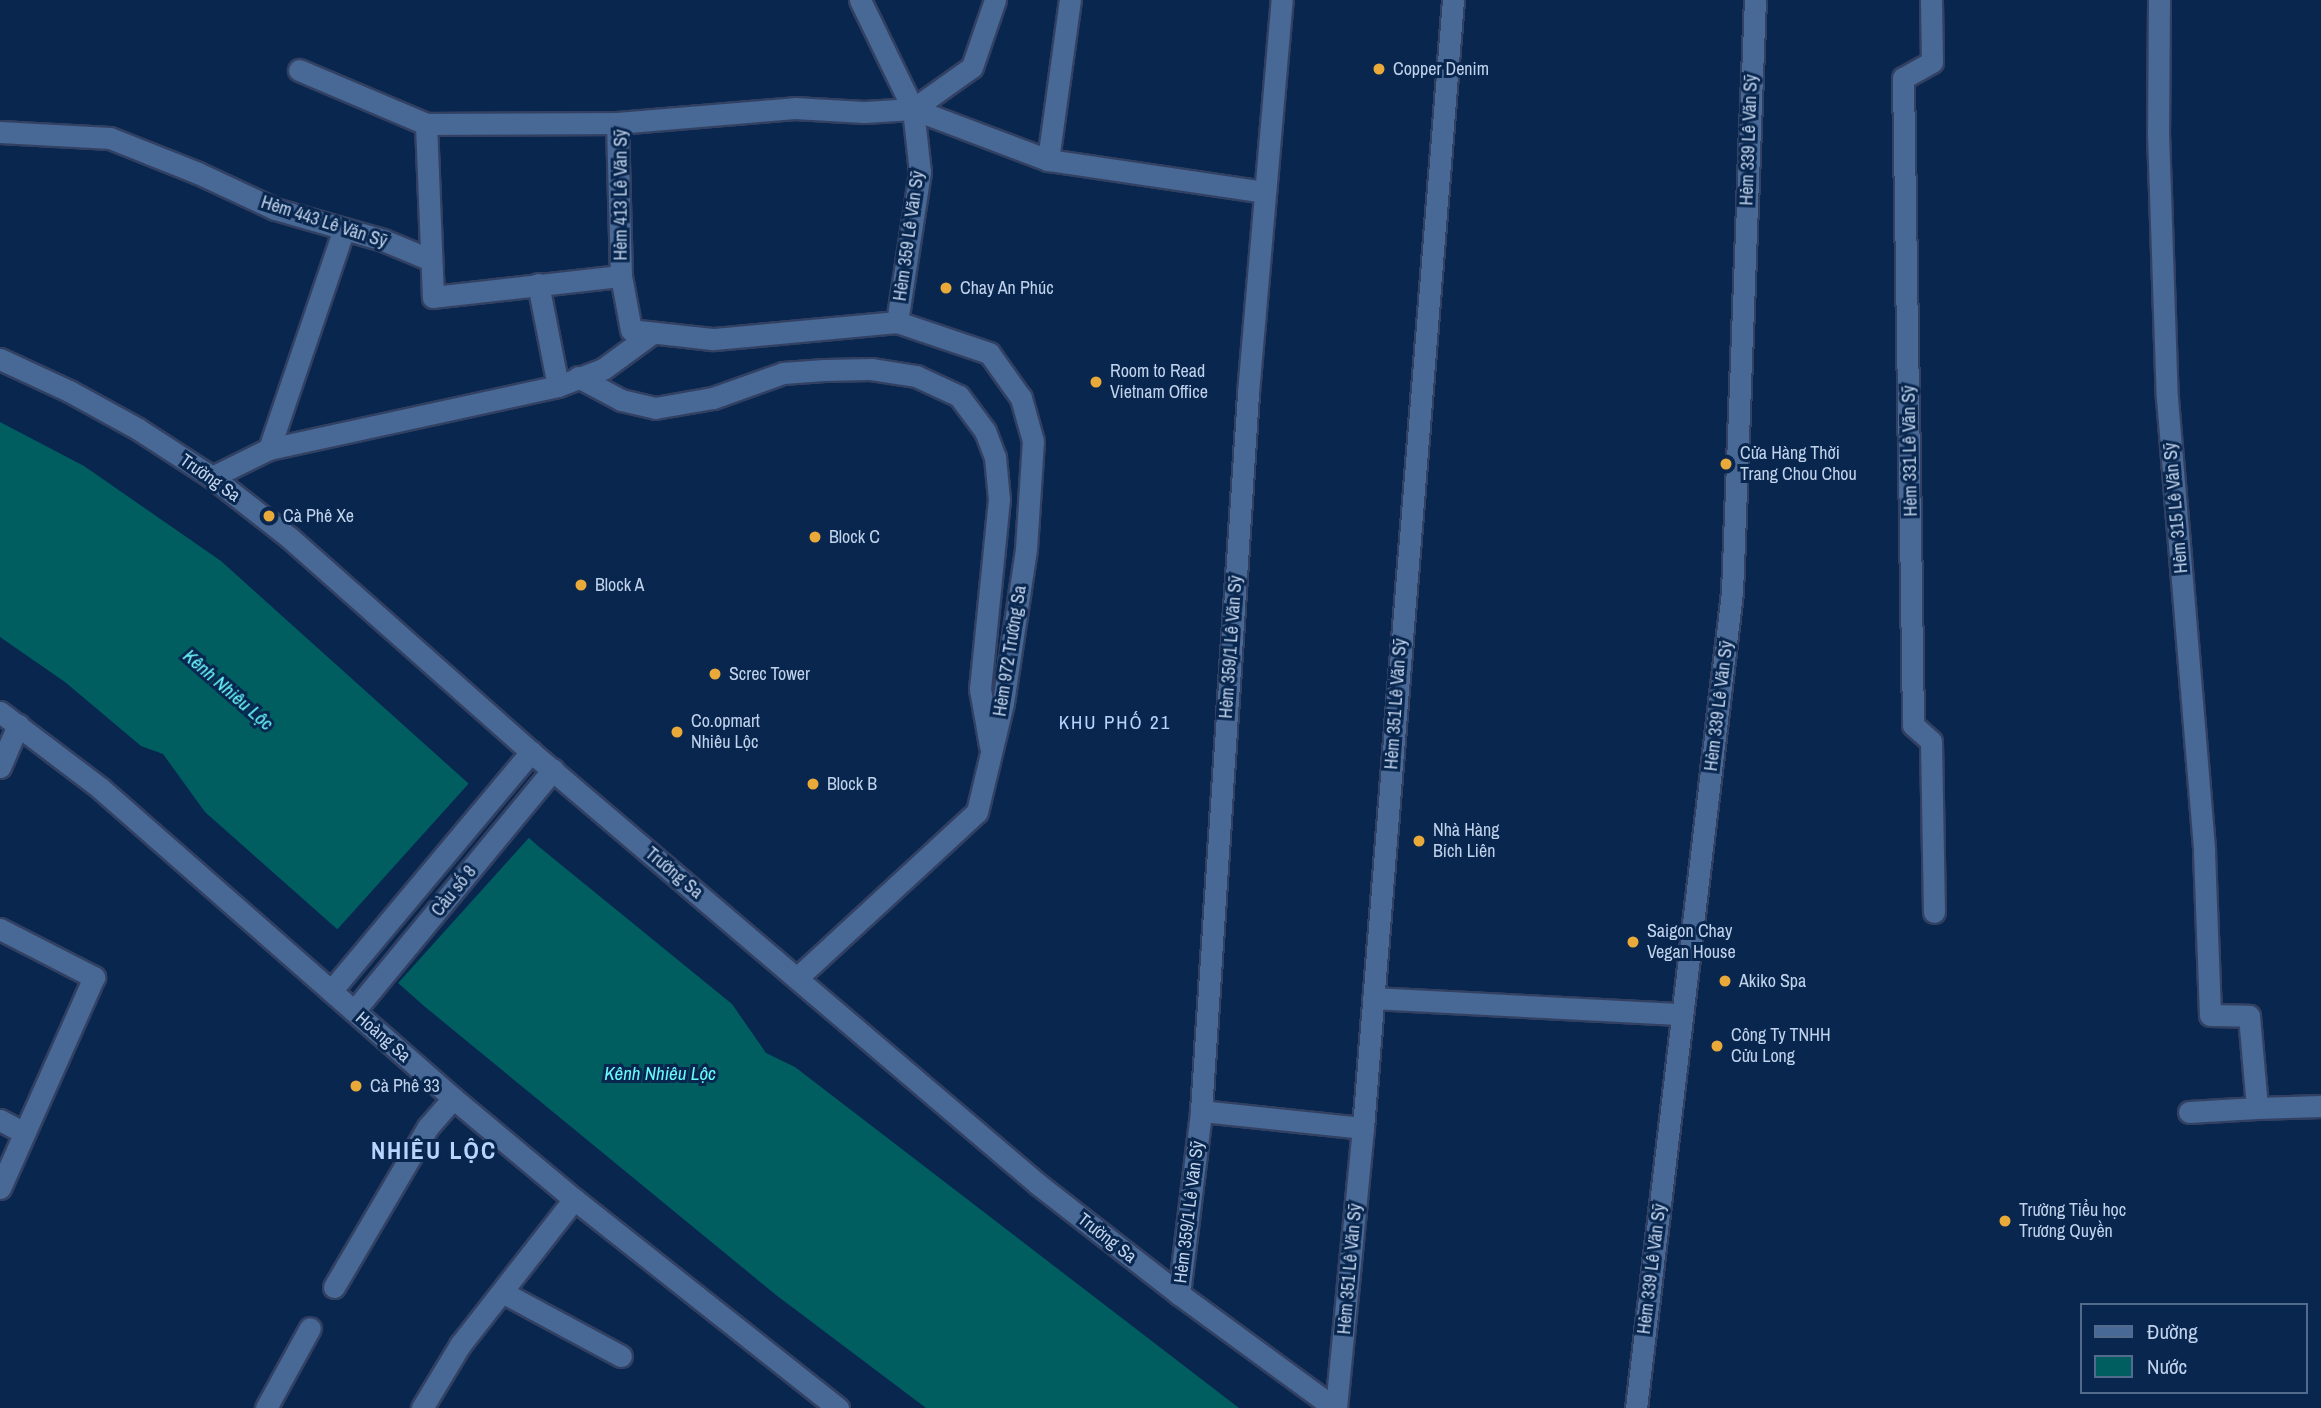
<!DOCTYPE html>
<meta charset="utf-8">
<style>
body{margin:0}
#map{position:relative;width:2321px;height:1408px;overflow:hidden;background:#08264e;font-family:"Archivo Narrow",sans-serif}
div>[style]{position:absolute}
.water>*{inset:0;background:#005e60}
.pier>*{inset:0;background:#08264e;transform-origin:0 0}
.roads{filter:drop-shadow(2px 0 #324062) drop-shadow(-2px 0 #324062) drop-shadow(0 2px #324062) drop-shadow(0 -2px #324062)}
.minor>*{height:21px;margin:-10.5px;padding:0 10.5px;transform-origin:10.5px;border-radius:10.5px;background:#486895}
.dots>*{width:19px;height:19px;translate:-50% -50%;box-sizing:border-box;border:4px solid #08264e;border-radius:50%}
span{translate:-50% -50%;white-space:nowrap;text-align:center;line-height:1.15;-webkit-text-stroke:6px #08264e;paint-order:stroke}
.poi-label{font-size:18px;color:#c1d3ec}
.left{translate:0 -50%;text-align:left}
.street-label{font-size:18px;color:#c1d3ec}
.water-label{font-size:19px;color:#69fafd;font-style:italic}
.neighbourhood-label{font-size:19px;color:#b8d5fe;letter-spacing:2px}
.district-label{font-size:24px;color:#b8d5fe;font-weight:700;letter-spacing:2px}
.legend{position:absolute;left:2080px;top:1303px;width:228px;height:91px;box-sizing:border-box;background:#08264e;border:2px solid #526b8d;margin:0;padding:9px 12px;list-style:none;font-size:21px;color:#c1d3ec}
.legend li{display:flex;align-items:center;gap:14px;height:35px}
.legend b{width:35px;border:2px solid #526b8d}
</style>
<div id="map">
<div class="water">
<i style="clip-path:polygon(0 422px,84px 466px,221px 561px,538px 846px,732px 1004px,766px 1053px,795px 1067px,1239px 1408px,926px 1408px,776px 1295px,424px 1006px,205px 812px,163px 754px,141px 746px,65px 682px,0 637px)"></i>
</div>
<div class="pier">
<i style="left:471px;top:781px;width:81px;height:203px;rotate:42deg"></i>
</div>
<div class="roads">
<div class="minor">
<i style="left:860px;top:0;width:121px;rotate:64.1deg"></i>
<i style="left:913px;top:109px;width:63px;rotate:83.7deg"></i>
<i style="left:920px;top:172px;width:152px;rotate:98.7deg"></i>
<i style="left:1931px;top:0;width:62px;rotate:89.1deg"></i>
<i style="left:1932px;top:62px;width:33px;rotate:151deg"></i>
<i style="left:1903px;top:78px;width:647px;rotate:89.11deg"></i>
<i style="left:1913px;top:725px;width:24px;rotate:42deg"></i>
<i style="left:1931px;top:741px;width:171px;rotate:89deg"></i>
<i style="left:2159px;top:0;width:133px;rotate:90.4deg"></i>
<i style="left:2158px;top:133px;width:265px;rotate:88.1deg"></i>
<i style="left:2167px;top:398px;width:455px;rotate:85.3deg"></i>
<i style="left:2204px;top:851px;width:164px;rotate:87.9deg"></i>
<i style="left:2210px;top:1015px;width:39px;rotate:1deg"></i>
<i style="left:2249px;top:1016px;width:92px;rotate:85deg"></i>
<i style="left:2257px;top:1108px;width:64px;rotate:-1.8deg"></i>
<i style="left:299px;top:70px;width:138px;rotate:23deg"></i>
<i style="left:426px;top:124px;width:191px;rotate:-0.3deg"></i>
<i style="left:913px;top:109px;width:72px;rotate:-35.4deg"></i>
<i style="left:972px;top:67px;width:71px;rotate:-71.1deg"></i>
<i style="left:426px;top:124px;width:173px;rotate:87.7deg"></i>
<i style="left:433px;top:297px;width:189px;rotate:-6.4deg"></i>
<i style="left:0;top:132px;width:110px;rotate:3.1deg"></i>
<i style="left:110px;top:138px;width:95px;rotate:21.7deg"></i>
<i style="left:198px;top:173px;width:85px;rotate:25.1deg"></i>
<i style="left:275px;top:209px;width:112px;rotate:16deg"></i>
<i style="left:383px;top:240px;width:52px;rotate:22.6deg"></i>
<i style="left:1048px;top:160px;width:162px;rotate:-82.2deg"></i>
<i style="left:538px;top:284px;width:104px;rotate:78.9deg"></i>
<i style="left:0;top:359px;width:76px;rotate:24.9deg"></i>
<i style="left:69px;top:391px;width:79px;rotate:28.8deg"></i>
<i style="left:138px;top:429px;width:88px;rotate:33deg"></i>
<i style="left:212px;top:477px;width:99px;rotate:38deg"></i>
<i style="left:290px;top:538px;width:322px;rotate:41.6deg"></i>
<i style="left:531px;top:752px;width:667px;rotate:40.44deg"></i>
<i style="left:1039px;top:1185px;width:177px;rotate:37.9deg"></i>
<i style="left:1179px;top:1294px;width:193px;rotate:36.2deg"></i>
<i style="left:578px;top:377px;width:49px;rotate:28.1deg"></i>
<i style="left:621px;top:400px;width:35px;rotate:13deg"></i>
<i style="left:655px;top:408px;width:59px;rotate:-9.8deg"></i>
<i style="left:713px;top:398px;width:74px;rotate:-19.7deg"></i>
<i style="left:783px;top:373px;width:41px;rotate:-4.2deg"></i>
<i style="left:824px;top:370px;width:47px;rotate:-1.2deg"></i>
<i style="left:871px;top:369px;width:46px;rotate:8.8deg"></i>
<i style="left:916px;top:376px;width:47px;rotate:24.9deg"></i>
<i style="left:959px;top:396px;width:44px;rotate:53.4deg"></i>
<i style="left:985px;top:431px;width:28px;rotate:69deg"></i>
<i style="left:995px;top:457px;width:42px;rotate:84.6deg"></i>
<i style="left:999px;top:499px;width:191px;rotate:95.7deg"></i>
<i style="left:980px;top:689px;width:58px;rotate:80deg"></i>
<i style="left:269px;top:449px;width:232px;rotate:-71.2deg"></i>
<i style="left:212px;top:477px;width:64px;rotate:-26.2deg"></i>
<i style="left:269px;top:449px;width:296px;rotate:-12.3deg"></i>
<i style="left:558px;top:386px;width:48px;rotate:-20.7deg"></i>
<i style="left:603px;top:369px;width:59px;rotate:-36.1deg"></i>
<i style="left:0;top:712px;width:126px;rotate:37.2deg"></i>
<i style="left:100px;top:788px;width:470px;rotate:41.3deg"></i>
<i style="left:453px;top:1098px;width:158px;rotate:39.9deg"></i>
<i style="left:574px;top:1199px;width:337px;rotate:38.4deg"></i>
<i style="left:0;top:767px;width:46px;rotate:-66.8deg"></i>
<i style="left:0;top:929px;width:106px;rotate:27.1deg"></i>
<i style="left:94px;top:977px;width:231px;rotate:114deg"></i>
<i style="left:798px;top:977px;width:243px;rotate:-42.7deg"></i>
<i style="left:977px;top:812px;width:112px;rotate:-76.6deg"></i>
<i style="left:1003px;top:703px;width:156px;rotate:-81.5deg"></i>
<i style="left:1026px;top:549px;width:108px;rotate:-86.3deg"></i>
<i style="left:1033px;top:441px;width:45px;rotate:-105.6deg"></i>
<i style="left:1021px;top:398px;width:55px;rotate:-125.4deg"></i>
<i style="left:989px;top:353px;width:97px;rotate:-161.4deg"></i>
<i style="left:897px;top:322px;width:186px;rotate:174.7deg"></i>
<i style="left:712px;top:339px;width:81px;rotate:-173.7deg"></i>
<i style="left:631px;top:330px;width:55px;rotate:-100.5deg"></i>
<i style="left:621px;top:276px;width:153px;rotate:-91.5deg"></i>
<i style="left:617px;top:123px;width:178px;rotate:-4.8deg"></i>
<i style="left:794px;top:108px;width:70px;rotate:3.3deg"></i>
<i style="left:864px;top:112px;width:49px;rotate:-3.5deg"></i>
<i style="left:913px;top:109px;width:144px;rotate:20.7deg"></i>
<i style="left:1048px;top:160px;width:218px;rotate:8.4deg"></i>
<i style="left:331px;top:991px;width:312px;rotate:-50.1deg"></i>
<i style="left:1373px;top:998px;width:309px;rotate:3deg"></i>
<i style="left:354px;top:1011px;width:313px;rotate:-50.5deg"></i>
<i style="left:1201px;top:1111px;width:163px;rotate:6deg"></i>
<i style="left:2189px;top:1112px;width:68px;rotate:-3.4deg"></i>
<i style="left:0;top:1120px;width:26px;rotate:28deg"></i>
<i style="left:334px;top:1287px;width:186px;rotate:-59.6deg"></i>
<i style="left:428px;top:1127px;width:38px;rotate:-49deg"></i>
<i style="left:502px;top:1292px;width:135px;rotate:28.3deg"></i>
<i style="left:1179px;top:1294px;width:184px;rotate:-83.1deg"></i>
<i style="left:1201px;top:1111px;width:720px;rotate:-86.25deg"></i>
<i style="left:1248px;top:393px;width:394px;rotate:-85.1deg"></i>
<i style="left:266px;top:1408px;width:91px;rotate:-61.2deg"></i>
<i style="left:422px;top:1408px;width:74px;rotate:-58.9deg"></i>
<i style="left:460px;top:1345px;width:185px;rotate:-52deg"></i>
<i style="left:1336px;top:1408px;width:281px;rotate:-84.5deg"></i>
<i style="left:1363px;top:1128px;width:1132px;rotate:-85.44deg"></i>
<i style="left:1636px;top:1408px;width:822px;rotate:-83.29deg"></i>
<i style="left:1732px;top:592px;width:592px;rotate:-87.78deg"></i>
</div>
</div>
<div class="dots">
<i style="left:1379px;top:69px;background:#eaaa39"></i>
<i style="left:946px;top:288px;background:#eaaa39"></i>
<i style="left:1096px;top:382px;background:#eaaa39"></i>
<i style="left:1726px;top:464px;background:#eaaa39"></i>
<i style="left:269px;top:516px;background:#eaaa39"></i>
<i style="left:815px;top:537px;background:#eaaa39"></i>
<i style="left:581px;top:585px;background:#eaaa39"></i>
<i style="left:715px;top:674px;background:#eaaa39"></i>
<i style="left:677px;top:732px;background:#eaaa39"></i>
<i style="left:813px;top:784px;background:#eaaa39"></i>
<i style="left:1419px;top:841px;background:#eaaa39"></i>
<i style="left:1633px;top:942px;background:#eaaa39"></i>
<i style="left:1725px;top:981px;background:#eaaa39"></i>
<i style="left:1717px;top:1046px;background:#eaaa39"></i>
<i style="left:356px;top:1086px;background:#eaaa39"></i>
<i style="left:2005px;top:1221px;background:#eaaa39"></i>
</div>
<div class="poi-label">
<span class="left" style="left:1393px;top:69px">Copper Denim</span>
<span class="left" style="left:960px;top:288px">Chay An Phúc</span>
<span class="left" style="left:1110px;top:382px">Room to Read<br>Vietnam Office</span>
<span class="left" style="left:1740px;top:464px">Cửa Hàng Thời<br>Trang Chou Chou</span>
<span class="left" style="left:283px;top:516px">Cà Phê Xe</span>
<span class="left" style="left:829px;top:537px">Block C</span>
<span class="left" style="left:595px;top:585px">Block A</span>
<span class="left" style="left:729px;top:674px">Screc Tower</span>
<span class="left" style="left:691px;top:732px">Co.opmart<br>Nhiêu Lộc</span>
<span class="left" style="left:827px;top:784px">Block B</span>
<span class="left" style="left:1433px;top:841px">Nhà Hàng<br>Bích Liên</span>
<span class="left" style="left:1647px;top:942px">Saigon Chay<br>Vegan House</span>
<span class="left" style="left:1739px;top:981px">Akiko Spa</span>
<span class="left" style="left:1731px;top:1046px">Công Ty TNHH<br>Cửu Long</span>
<span class="left" style="left:370px;top:1086px">Cà Phê 33</span>
<span class="left" style="left:2019px;top:1221px">Trường Tiểu học<br>Trương Quyền</span>
</div>
<div class="street-label">
<span style="left:1749px;top:140px;rotate:-88deg">Hẻm 339 Lê Văn Sỹ</span>
<span style="left:621px;top:195px;rotate:-90deg">Hẻm 413 Lê Văn Sỹ</span>
<span style="left:324px;top:222px;rotate:18deg">Hẻm 443 Lê Văn Sỹ</span>
<span style="left:909px;top:236px;rotate:-82deg">Hẻm 359 Lê Văn Sỹ</span>
<span style="left:1910px;top:451px;rotate:-91deg">Hẻm 331 Lê Văn Sỹ</span>
<span style="left:210px;top:478px;rotate:35deg">Trường Sa</span>
<span style="left:2176px;top:508px;rotate:-95deg">Hẻm 315 Lê Văn Sỹ</span>
<span style="left:1231px;top:647px;rotate:-86deg">Hẻm 359/1 Lê Văn Sỹ</span>
<span style="left:1010px;top:651px;rotate:-81deg">Hẻm 972 Trường Sa</span>
<span style="left:1396px;top:704px;rotate:-86deg">Hẻm 351 Lê Văn Sỹ</span>
<span style="left:1719px;top:706px;rotate:-83deg">Hẻm 339 Lê Văn Sỹ</span>
<span style="left:674px;top:873px;rotate:40deg">Trường Sa</span>
<span style="left:454px;top:891px;rotate:-51deg">Cầu số 8</span>
<span style="left:383px;top:1037px;rotate:41deg">Hoàng Sa</span>
<span style="left:1189px;top:1212px;rotate:-83deg">Hẻm 359/1 Lê Văn Sỹ</span>
<span style="left:1107px;top:1238px;rotate:38deg">Trường Sa</span>
<span style="left:1350px;top:1269px;rotate:-85deg">Hẻm 351 Lê Văn Sỹ</span>
<span style="left:1652px;top:1269px;rotate:-83deg">Hẻm 339 Lê Văn Sỹ</span>
</div>
<div class="water-label">
<span style="left:228px;top:690px;rotate:41deg">Kênh Nhiêu Lộc</span>
<span style="left:660px;top:1074px">Kênh Nhiêu Lộc</span>
</div>
<div class="neighbourhood-label">
<span style="left:1115px;top:723px">KHU PHỐ 21</span>
</div>
<div class="district-label">
<span style="left:434px;top:1151px">NHIÊU LỘC</span>
</div>
<ul class="legend">
<li><b style="height:9px;background:#486895"></b>Đường</li>
<li><b style="height:19px;background:#005e60"></b>Nước</li>
</ul>
</div>
